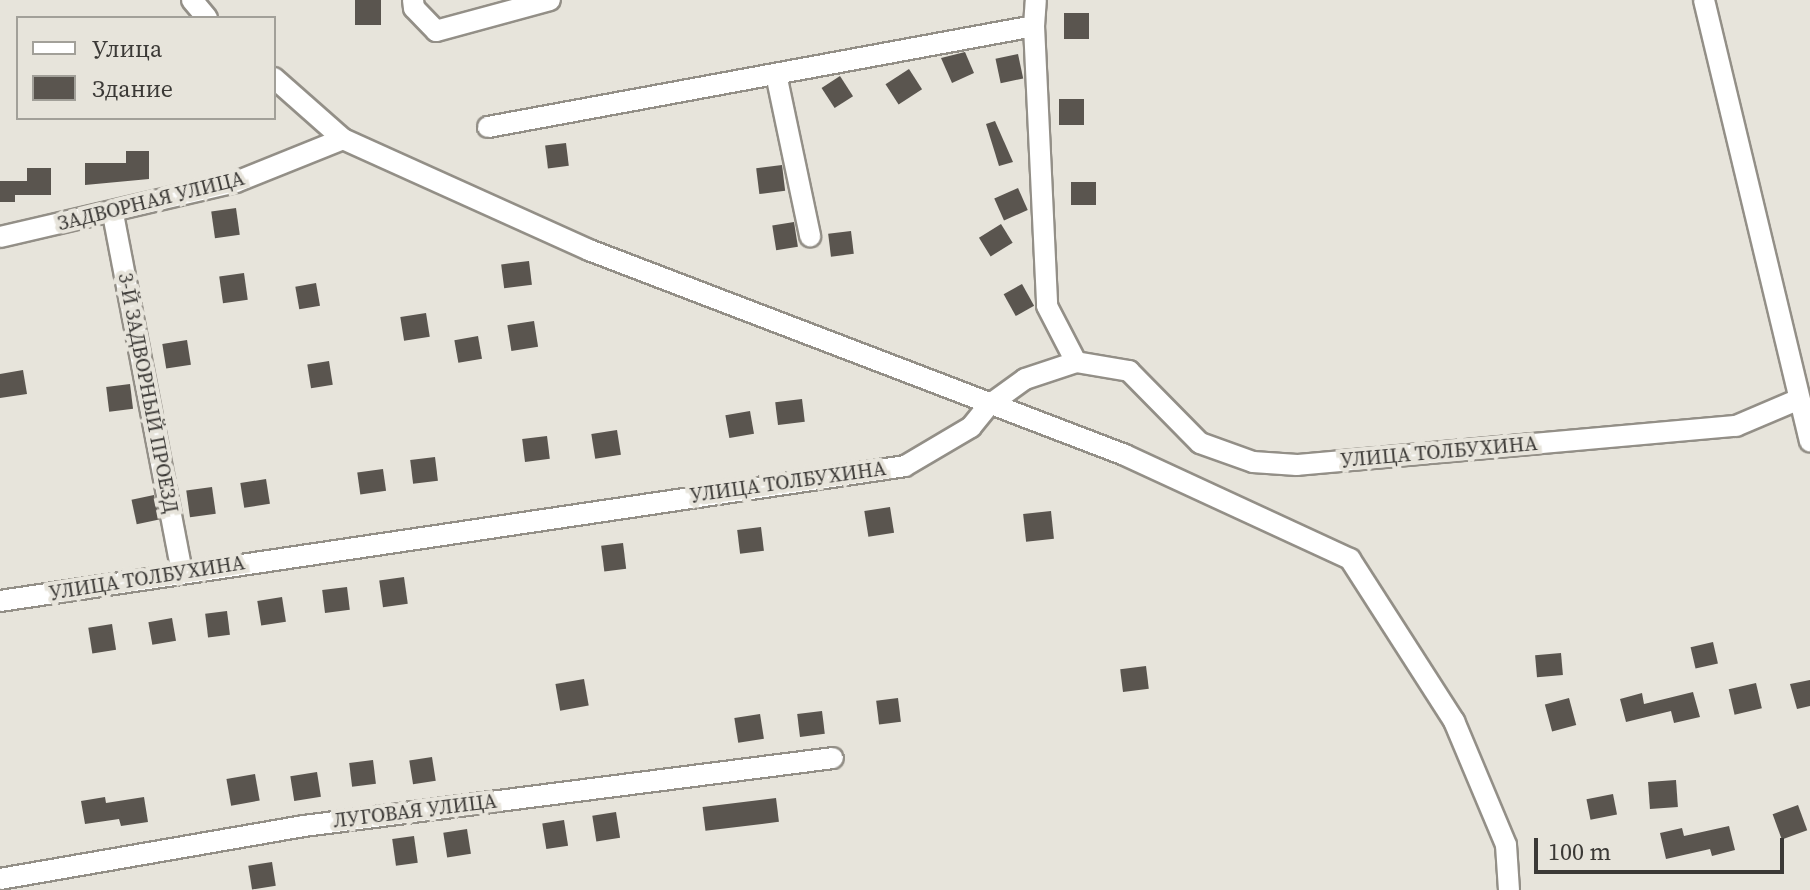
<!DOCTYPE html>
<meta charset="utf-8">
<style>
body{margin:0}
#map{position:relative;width:1810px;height:890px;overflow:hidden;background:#e7e4db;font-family:"Source Serif 4",serif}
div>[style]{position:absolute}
.building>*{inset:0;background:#5a554f;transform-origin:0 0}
.roads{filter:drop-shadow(2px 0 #938f87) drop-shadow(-2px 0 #938f87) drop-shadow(0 2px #938f87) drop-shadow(0 -2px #938f87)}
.minor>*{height:20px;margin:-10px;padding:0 10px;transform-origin:10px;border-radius:10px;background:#fff}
span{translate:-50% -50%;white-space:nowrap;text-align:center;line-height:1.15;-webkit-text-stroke:8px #e7e4db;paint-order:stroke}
.street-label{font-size:20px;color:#3b3936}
.legend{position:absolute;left:16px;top:16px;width:260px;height:104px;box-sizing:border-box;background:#e7e4db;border:2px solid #a2a099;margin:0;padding:10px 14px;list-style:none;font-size:24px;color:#3b3936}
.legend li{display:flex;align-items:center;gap:16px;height:40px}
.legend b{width:40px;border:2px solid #a2a099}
.scale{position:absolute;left:1534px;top:838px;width:250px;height:36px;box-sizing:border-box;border:4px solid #3b3936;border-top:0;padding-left:10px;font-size:24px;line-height:28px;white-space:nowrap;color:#3b3936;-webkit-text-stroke:6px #e7e4db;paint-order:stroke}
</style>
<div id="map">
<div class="building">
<i style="left:381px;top:0;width:25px;height:26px;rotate:90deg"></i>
<i style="left:1064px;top:13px;width:25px;height:26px"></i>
<i style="clip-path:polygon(965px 52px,974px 73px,952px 83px,941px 58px)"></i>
<i style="left:1018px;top:54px;width:25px;height:23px;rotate:78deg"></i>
<i style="left:909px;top:69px;width:24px;height:28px;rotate:57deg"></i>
<i style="left:840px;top:76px;width:24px;height:22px;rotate:57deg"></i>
<i style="left:1059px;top:99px;width:25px;height:26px"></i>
<i style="clip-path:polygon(995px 121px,1013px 162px,999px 166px,986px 124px)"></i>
<i style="left:566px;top:143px;width:23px;height:21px;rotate:83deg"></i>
<i style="clip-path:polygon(126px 151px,149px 151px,149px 179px,85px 185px,85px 163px,126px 163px)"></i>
<i style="left:782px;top:165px;width:26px;height:26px;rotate:83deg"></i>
<i style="clip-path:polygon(27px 168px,51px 168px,51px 195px,15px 195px,15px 202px,0 202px,0 181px,27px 181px)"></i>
<i style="left:1071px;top:182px;width:25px;height:23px"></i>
<i style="left:1018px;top:188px;width:24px;height:26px;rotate:66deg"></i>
<i style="left:236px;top:208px;width:27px;height:25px;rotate:82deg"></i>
<i style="left:794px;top:222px;width:25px;height:22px;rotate:81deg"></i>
<i style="left:1001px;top:224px;width:22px;height:26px;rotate:58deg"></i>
<i style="left:851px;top:231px;width:23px;height:23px;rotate:83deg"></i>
<i style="left:529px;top:261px;width:24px;height:28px;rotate:83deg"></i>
<i style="left:244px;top:273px;width:27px;height:25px;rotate:82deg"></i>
<i style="left:316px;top:283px;width:23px;height:21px;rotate:80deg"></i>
<i style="left:1022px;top:284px;width:25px;height:21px;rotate:61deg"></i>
<i style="left:426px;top:313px;width:24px;height:26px;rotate:81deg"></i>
<i style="left:534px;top:321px;width:26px;height:27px;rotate:81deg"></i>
<i style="left:478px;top:336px;width:23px;height:24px;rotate:80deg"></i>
<i style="left:187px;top:340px;width:25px;height:25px;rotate:81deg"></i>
<i style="left:329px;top:361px;width:24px;height:22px;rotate:81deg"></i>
<i style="clip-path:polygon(23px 370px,27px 394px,0 398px,0 374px)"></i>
<i style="left:130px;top:384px;width:25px;height:24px;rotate:83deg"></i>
<i style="left:802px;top:399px;width:23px;height:27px;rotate:83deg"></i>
<i style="left:750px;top:411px;width:23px;height:25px;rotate:80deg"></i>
<i style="left:617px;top:430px;width:25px;height:26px;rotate:81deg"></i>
<i style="left:547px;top:436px;width:23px;height:25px;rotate:83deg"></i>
<i style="left:435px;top:457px;width:24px;height:25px;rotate:83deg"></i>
<i style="left:383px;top:469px;width:22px;height:26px;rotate:82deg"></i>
<i style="left:266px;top:479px;width:25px;height:26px;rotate:81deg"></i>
<i style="left:212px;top:487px;width:27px;height:26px;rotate:82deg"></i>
<i style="left:154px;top:495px;width:25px;height:23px;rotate:78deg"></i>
<i style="left:890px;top:507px;width:26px;height:26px;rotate:81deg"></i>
<i style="left:1051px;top:511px;width:28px;height:28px;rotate:84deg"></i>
<i style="left:761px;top:527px;width:24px;height:24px;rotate:83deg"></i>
<i style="left:623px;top:543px;width:26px;height:22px;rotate:83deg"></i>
<i style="left:404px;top:577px;width:27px;height:25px;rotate:82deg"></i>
<i style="left:347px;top:587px;width:23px;height:25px;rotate:83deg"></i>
<i style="left:282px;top:597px;width:25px;height:25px;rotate:81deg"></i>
<i style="left:227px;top:611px;width:24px;height:22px;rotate:83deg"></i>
<i style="left:172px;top:618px;width:23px;height:24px;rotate:80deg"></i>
<i style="left:112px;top:624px;width:26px;height:24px;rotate:81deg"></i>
<i style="left:1713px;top:642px;width:22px;height:23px;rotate:77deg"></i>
<i style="left:1561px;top:653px;width:22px;height:26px;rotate:85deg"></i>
<i style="left:1146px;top:666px;width:23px;height:26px;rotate:83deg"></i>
<i style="left:584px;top:679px;width:27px;height:29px;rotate:80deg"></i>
<i style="clip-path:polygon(1810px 680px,1810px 706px,1797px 709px,1790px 684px)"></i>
<i style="left:1756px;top:683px;width:26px;height:28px;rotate:77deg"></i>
<i style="clip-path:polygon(1693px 692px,1700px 717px,1674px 723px,1671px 711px,1626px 722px,1620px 699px,1642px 693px,1644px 704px)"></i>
<i style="left:898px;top:698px;width:24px;height:22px;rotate:83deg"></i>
<i style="left:1569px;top:698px;width:28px;height:25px;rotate:75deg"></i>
<i style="left:822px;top:711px;width:23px;height:25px;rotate:83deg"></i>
<i style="left:760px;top:714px;width:25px;height:26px;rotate:81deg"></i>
<i style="left:432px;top:757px;width:24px;height:23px;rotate:81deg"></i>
<i style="left:373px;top:760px;width:24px;height:24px;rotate:83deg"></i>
<i style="left:317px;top:772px;width:25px;height:27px;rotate:81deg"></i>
<i style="left:255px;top:774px;width:27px;height:29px;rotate:80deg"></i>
<i style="left:1676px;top:780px;width:27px;height:28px;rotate:86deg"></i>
<i style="left:1613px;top:794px;width:21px;height:27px;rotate:79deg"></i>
<i style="clip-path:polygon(105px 797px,106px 803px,144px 797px,148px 822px,121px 826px,119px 819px,85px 824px,81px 801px)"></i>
<i style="left:776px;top:798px;width:24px;height:74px;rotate:83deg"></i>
<i style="left:1798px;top:805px;width:27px;height:27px;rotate:70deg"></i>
<i style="left:616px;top:812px;width:26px;height:24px;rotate:81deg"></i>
<i style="left:564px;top:820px;width:26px;height:22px;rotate:81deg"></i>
<i style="clip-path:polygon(1729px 826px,1735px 850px,1712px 856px,1710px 849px,1666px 859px,1660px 833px,1682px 828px,1684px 836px)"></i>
<i style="left:467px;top:829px;width:25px;height:24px;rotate:81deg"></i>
<i style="left:414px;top:836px;width:27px;height:22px;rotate:82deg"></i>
<i style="left:272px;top:862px;width:24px;height:24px;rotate:81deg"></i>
</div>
<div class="roads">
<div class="minor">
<i style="left:192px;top:0;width:23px;rotate:50deg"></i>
<i style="left:413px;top:0;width:8px;rotate:83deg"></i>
<i style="left:414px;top:8px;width:32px;rotate:46deg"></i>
<i style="left:436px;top:31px;width:118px;rotate:-15.2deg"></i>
<i style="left:1704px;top:0;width:454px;rotate:76.5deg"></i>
<i style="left:1034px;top:26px;width:26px;rotate:-86deg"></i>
<i style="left:776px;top:74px;width:166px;rotate:78.1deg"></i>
<i style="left:274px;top:78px;width:92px;rotate:41.5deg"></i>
<i style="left:343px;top:139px;width:270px;rotate:24.3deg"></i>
<i style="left:589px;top:250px;width:574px;rotate:20.93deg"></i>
<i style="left:1125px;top:455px;width:248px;rotate:24.8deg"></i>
<i style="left:1350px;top:559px;width:193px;rotate:57.3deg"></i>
<i style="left:1454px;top:721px;width:134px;rotate:67.2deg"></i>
<i style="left:1506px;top:845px;width:45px;rotate:86.2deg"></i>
<i style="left:488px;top:127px;width:555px;rotate:-10.48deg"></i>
<i style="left:1034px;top:26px;width:280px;rotate:87.3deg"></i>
<i style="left:1047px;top:306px;width:63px;rotate:62.6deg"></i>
<i style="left:113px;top:214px;width:365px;rotate:79.1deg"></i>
<i style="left:0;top:237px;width:242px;rotate:-13.1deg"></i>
<i style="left:236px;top:182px;width:115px;rotate:-21.9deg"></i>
<i style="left:0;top:601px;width:915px;rotate:-8.48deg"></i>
<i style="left:905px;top:466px;width:77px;rotate:-30.6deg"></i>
<i style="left:971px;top:427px;width:28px;rotate:-51deg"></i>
<i style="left:989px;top:405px;width:44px;rotate:-35.8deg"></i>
<i style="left:1025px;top:379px;width:54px;rotate:-18.4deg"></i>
<i style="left:1076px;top:362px;width:54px;rotate:9.6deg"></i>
<i style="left:1129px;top:371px;width:101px;rotate:45.4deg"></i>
<i style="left:1200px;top:443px;width:56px;rotate:19.7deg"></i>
<i style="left:1253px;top:462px;width:44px;rotate:3.9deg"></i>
<i style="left:1297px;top:465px;width:441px;rotate:-5.1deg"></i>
<i style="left:1736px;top:426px;width:66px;rotate:-23.1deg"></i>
<i style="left:0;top:879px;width:309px;rotate:-9.9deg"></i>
<i style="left:304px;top:826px;width:533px;rotate:-7.32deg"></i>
</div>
</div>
<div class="street-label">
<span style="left:151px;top:201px;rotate:-14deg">ЗАДВОРНАЯ УЛИЦА</span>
<span style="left:148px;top:393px;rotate:79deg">3-Й ЗАДВОРНЫЙ ПРОЕЗД</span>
<span style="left:1439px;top:452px;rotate:-5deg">УЛИЦА ТОЛБУХИНА</span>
<span style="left:788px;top:482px;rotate:-8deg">УЛИЦА ТОЛБУХИНА</span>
<span style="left:147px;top:578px;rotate:-9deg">УЛИЦА ТОЛБУХИНА</span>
<span style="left:415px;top:811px;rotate:-7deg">ЛУГОВАЯ УЛИЦА</span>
</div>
<ul class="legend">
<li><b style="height:10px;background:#fff"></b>Улица</li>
<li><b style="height:22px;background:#5a554f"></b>Здание</li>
</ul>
<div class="scale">100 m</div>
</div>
